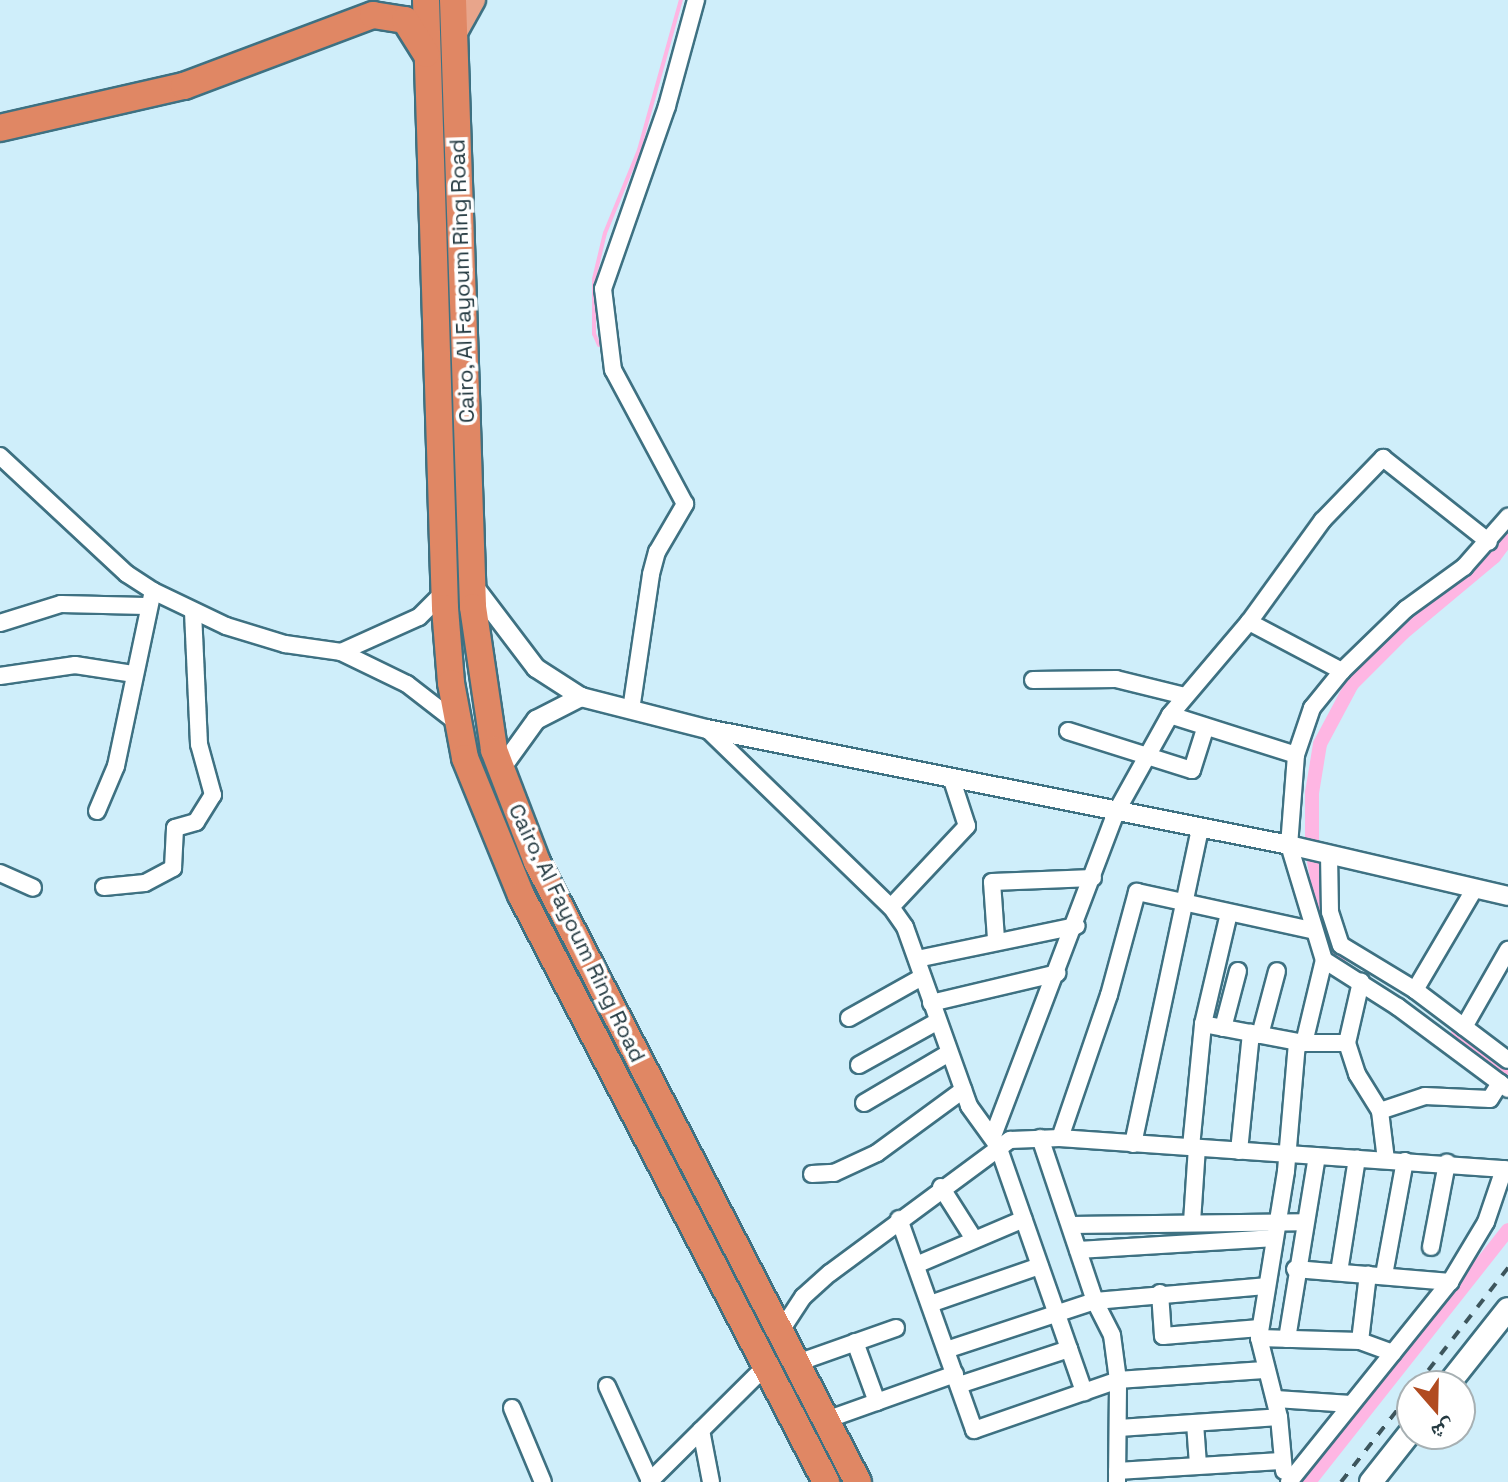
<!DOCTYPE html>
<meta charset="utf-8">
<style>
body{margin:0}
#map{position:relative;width:1508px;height:1482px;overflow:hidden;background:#cfeefa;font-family:"Space Grotesk","Noto Naskh Arabic",sans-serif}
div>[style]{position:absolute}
.stream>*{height:4px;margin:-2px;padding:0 2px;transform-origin:2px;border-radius:2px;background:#feb6e3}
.canal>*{height:14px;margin:-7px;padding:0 7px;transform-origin:7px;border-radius:7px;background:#feb6e3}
.roads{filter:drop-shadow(2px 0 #3e7182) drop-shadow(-2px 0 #3e7182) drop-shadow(0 2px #3e7182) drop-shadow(0 -2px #3e7182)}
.minor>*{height:16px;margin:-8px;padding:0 8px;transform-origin:8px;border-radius:8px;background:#fff}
.tertiary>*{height:18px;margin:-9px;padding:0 9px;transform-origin:9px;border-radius:9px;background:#fff}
.secondary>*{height:22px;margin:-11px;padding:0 11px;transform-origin:11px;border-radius:11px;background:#fff}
.primary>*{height:24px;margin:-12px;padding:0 12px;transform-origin:12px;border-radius:12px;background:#e8a58b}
.trunk>*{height:26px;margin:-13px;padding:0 13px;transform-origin:13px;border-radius:13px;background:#e08764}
.rail>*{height:4px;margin-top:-2px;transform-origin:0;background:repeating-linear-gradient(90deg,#3d555c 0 10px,transparent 0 20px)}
span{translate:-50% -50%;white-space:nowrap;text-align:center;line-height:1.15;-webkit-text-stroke:7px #fff;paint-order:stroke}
.street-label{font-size:22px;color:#243a41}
.north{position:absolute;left:1396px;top:1370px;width:80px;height:80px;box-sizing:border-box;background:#fff;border:2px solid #a7b0b3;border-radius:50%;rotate:160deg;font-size:22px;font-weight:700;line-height:32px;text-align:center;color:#243a41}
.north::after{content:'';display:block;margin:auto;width:28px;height:36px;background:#b14b20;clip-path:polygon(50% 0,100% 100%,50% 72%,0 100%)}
</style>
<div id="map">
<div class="stream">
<i style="left:599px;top:345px;width:12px;rotate:-114deg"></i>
<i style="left:594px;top:334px;width:55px;rotate:-90deg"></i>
<i style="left:594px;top:279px;width:47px;rotate:-76.6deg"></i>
<i style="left:605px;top:233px;width:90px;rotate:-67.7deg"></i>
<i style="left:639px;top:150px;width:156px;rotate:-74.4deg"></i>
</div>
<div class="canal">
<i style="left:1346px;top:954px;width:22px;rotate:-146deg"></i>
<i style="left:1328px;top:942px;width:94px;rotate:-99.8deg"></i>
<i style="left:1312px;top:849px;width:56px;rotate:-90deg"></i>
<i style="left:1312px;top:793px;width:50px;rotate:-80.7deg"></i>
<i style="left:1320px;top:744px;width:68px;rotate:-61.9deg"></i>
<i style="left:1352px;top:684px;width:72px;rotate:-45deg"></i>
<i style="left:1403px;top:633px;width:119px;rotate:-39.9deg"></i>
<i style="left:1494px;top:557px;width:24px;rotate:-54deg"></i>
<i style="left:1458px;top:1031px;width:66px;rotate:40.7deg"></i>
<i style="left:1309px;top:1482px;width:321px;rotate:-51.7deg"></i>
</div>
<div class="roads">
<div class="minor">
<i style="left:0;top:456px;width:173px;rotate:42.9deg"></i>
<i style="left:127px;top:574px;width:31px;rotate:33deg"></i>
<i style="left:153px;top:591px;width:81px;rotate:25.6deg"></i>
<i style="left:226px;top:626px;width:62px;rotate:17deg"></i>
<i style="left:285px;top:644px;width:57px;rotate:8.1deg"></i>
<i style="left:341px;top:652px;width:73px;rotate:25.9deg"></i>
<i style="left:407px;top:684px;width:62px;rotate:37.8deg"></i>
<i style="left:1249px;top:622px;width:105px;rotate:27.8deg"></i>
<i style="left:0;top:623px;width:64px;rotate:-17.3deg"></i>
<i style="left:61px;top:604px;width:85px;rotate:1.3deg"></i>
<i style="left:341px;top:652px;width:85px;rotate:-24.2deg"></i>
<i style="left:419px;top:617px;width:35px;rotate:-45deg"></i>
<i style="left:0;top:676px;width:76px;rotate:-8.3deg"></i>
<i style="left:75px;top:665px;width:60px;rotate:8.7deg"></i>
<i style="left:1033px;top:680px;width:83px;rotate:-0.7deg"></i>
<i style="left:1116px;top:679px;width:71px;rotate:13.8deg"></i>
<i style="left:631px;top:710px;width:137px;rotate:-81.6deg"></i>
<i style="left:651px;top:574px;width:23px;rotate:-75deg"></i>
<i style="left:657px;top:552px;width:56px;rotate:-59.7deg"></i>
<i style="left:685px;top:504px;width:152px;rotate:-118.2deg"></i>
<i style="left:613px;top:370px;width:82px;rotate:-97deg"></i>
<i style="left:603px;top:289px;width:194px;rotate:-70.7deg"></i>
<i style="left:667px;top:106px;width:110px;rotate:-74.7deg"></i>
<i style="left:1170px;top:715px;width:122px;rotate:-49.7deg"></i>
<i style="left:1249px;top:622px;width:125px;rotate:-54.1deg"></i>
<i style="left:1322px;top:521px;width:88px;rotate:-45.9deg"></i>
<i style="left:1383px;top:458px;width:135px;rotate:38.4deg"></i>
<i style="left:707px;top:729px;width:256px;rotate:44.1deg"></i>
<i style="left:891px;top:907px;width:24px;rotate:55deg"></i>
<i style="left:905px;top:927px;width:190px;rotate:70.3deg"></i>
<i style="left:969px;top:1106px;width:49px;rotate:54.1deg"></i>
<i style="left:998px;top:1146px;width:261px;rotate:70.7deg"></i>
<i style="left:1068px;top:731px;width:130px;rotate:17.5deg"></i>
<i style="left:1192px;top:770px;width:43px;rotate:-72.4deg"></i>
<i style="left:1296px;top:755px;width:90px;rotate:94.4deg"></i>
<i style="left:1289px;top:845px;width:120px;rotate:73.1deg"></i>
<i style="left:1324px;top:960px;width:88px;rotate:32.4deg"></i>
<i style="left:1398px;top:1007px;width:137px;rotate:36.7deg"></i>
<i style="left:97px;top:811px;width:49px;rotate:-67.1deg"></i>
<i style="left:116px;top:766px;width:179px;rotate:-78.1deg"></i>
<i style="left:1329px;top:854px;width:58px;rotate:89deg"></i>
<i style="left:1330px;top:912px;width:35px;rotate:72deg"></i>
<i style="left:1341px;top:945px;width:87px;rotate:31.3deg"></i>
<i style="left:1415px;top:990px;width:116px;rotate:37deg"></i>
<i style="left:0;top:873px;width:36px;rotate:24deg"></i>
<i style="left:104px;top:887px;width:41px;rotate:-5.6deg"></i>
<i style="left:145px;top:883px;width:32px;rotate:-28deg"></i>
<i style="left:173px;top:868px;width:40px;rotate:-87.1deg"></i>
<i style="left:175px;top:828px;width:22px;rotate:-16deg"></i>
<i style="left:196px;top:822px;width:32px;rotate:-58deg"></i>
<i style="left:213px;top:795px;width:53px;rotate:-105.4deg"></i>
<i style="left:199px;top:744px;width:132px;rotate:-92.6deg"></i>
<i style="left:891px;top:907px;width:111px;rotate:-46.8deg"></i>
<i style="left:967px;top:826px;width:48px;rotate:-108.1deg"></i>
<i style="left:996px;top:939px;width:57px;rotate:-94deg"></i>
<i style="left:992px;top:882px;width:101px;rotate:-2.3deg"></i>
<i style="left:917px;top:959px;width:163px;rotate:-11.7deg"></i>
<i style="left:1415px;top:990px;width:116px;rotate:-59.5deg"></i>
<i style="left:931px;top:1003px;width:130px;rotate:-13.3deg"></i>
<i style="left:849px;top:1018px;width:84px;rotate:-29.3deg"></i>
<i style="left:1203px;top:1024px;width:103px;rotate:10.7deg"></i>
<i style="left:1304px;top:1043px;width:43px"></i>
<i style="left:1347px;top:1043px;width:63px;rotate:-77.1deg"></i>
<i style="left:1464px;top:1027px;width:89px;rotate:-60.3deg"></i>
<i style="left:1223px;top:1028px;width:59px;rotate:-75.3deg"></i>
<i style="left:1260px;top:1035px;width:66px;rotate:-75.1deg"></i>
<i style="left:1304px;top:1043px;width:85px;rotate:-76.5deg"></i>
<i style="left:1347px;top:1043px;width:33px;rotate:72deg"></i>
<i style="left:1357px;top:1074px;width:44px;rotate:58.1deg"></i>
<i style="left:859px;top:1065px;width:90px;rotate:-29.1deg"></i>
<i style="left:864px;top:1103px;width:99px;rotate:-30.5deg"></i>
<i style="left:993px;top:1136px;width:344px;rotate:-69.2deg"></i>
<i style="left:1115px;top:814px;width:113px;rotate:-60.9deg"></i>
<i style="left:1170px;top:715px;width:132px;rotate:17.6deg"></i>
<i style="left:1296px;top:755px;width:50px;rotate:-71.2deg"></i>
<i style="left:1312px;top:708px;width:48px;rotate:-51deg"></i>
<i style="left:1342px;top:671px;width:89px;rotate:-44.1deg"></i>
<i style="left:1406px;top:609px;width:72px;rotate:-35.9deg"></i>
<i style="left:1464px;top:567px;width:67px;rotate:-48.7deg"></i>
<i style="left:1060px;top:1138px;width:151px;rotate:-71.1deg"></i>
<i style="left:1109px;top:995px;width:107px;rotate:-74.8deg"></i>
<i style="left:1137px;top:892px;width:179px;rotate:12.3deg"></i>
<i style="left:1133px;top:1144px;width:321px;rotate:-78deg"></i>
<i style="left:1191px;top:1147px;width:124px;rotate:-84.4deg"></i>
<i style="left:1203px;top:1024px;width:114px;rotate:-76.8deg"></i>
<i style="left:1239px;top:1151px;width:119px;rotate:-84.2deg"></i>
<i style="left:1386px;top:1160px;width:49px;rotate:-97deg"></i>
<i style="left:1380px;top:1111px;width:47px;rotate:-18.4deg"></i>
<i style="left:1425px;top:1096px;width:65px;rotate:2.6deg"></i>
<i style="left:1490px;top:1099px;width:19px;rotate:-58deg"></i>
<i style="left:812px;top:1174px;width:22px;rotate:-3deg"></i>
<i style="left:834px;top:1173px;width:47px;rotate:-24.9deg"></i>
<i style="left:877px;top:1153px;width:107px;rotate:-36.2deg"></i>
<i style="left:941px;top:1187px;width:62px;rotate:57.6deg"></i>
<i style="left:899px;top:1219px;width:224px;rotate:70.4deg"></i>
<i style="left:974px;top:1430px;width:152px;rotate:-19.1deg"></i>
<i style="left:1118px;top:1380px;width:45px;rotate:-97.6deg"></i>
<i style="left:1112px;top:1335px;width:38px;rotate:-117deg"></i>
<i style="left:1095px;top:1301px;width:172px;rotate:-108.6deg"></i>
<i style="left:1192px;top:1222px;width:75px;rotate:-86.2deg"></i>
<i style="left:1070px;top:1225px;width:234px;rotate:-0.7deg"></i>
<i style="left:1431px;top:1247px;width:86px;rotate:-79.2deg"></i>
<i style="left:1078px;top:1250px;width:194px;rotate:-3.5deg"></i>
<i style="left:916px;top:1265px;width:117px;rotate:-23.1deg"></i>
<i style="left:1295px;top:1269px;width:156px;rotate:4.8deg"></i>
<i style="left:1339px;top:1272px;width:115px;rotate:-81deg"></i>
<i style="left:1384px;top:1275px;width:116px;rotate:-79.6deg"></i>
<i style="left:1160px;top:1293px;width:43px;rotate:86deg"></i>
<i style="left:1163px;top:1336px;width:97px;rotate:-4.7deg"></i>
<i style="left:930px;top:1304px;width:116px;rotate:-19.1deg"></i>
<i style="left:780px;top:1332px;width:42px;rotate:-56.7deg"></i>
<i style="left:803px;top:1297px;width:36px;rotate:-42deg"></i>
<i style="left:830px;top:1273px;width:224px;rotate:-36.5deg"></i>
<i style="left:1010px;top:1140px;width:50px;rotate:-2.3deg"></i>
<i style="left:1060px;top:1138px;width:449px;rotate:4deg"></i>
<i style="left:1259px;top:1338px;width:101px;rotate:1.7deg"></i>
<i style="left:1360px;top:1341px;width:35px;rotate:20deg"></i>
<i style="left:1287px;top:1339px;width:185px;rotate:-80.7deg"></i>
<i style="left:1360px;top:1341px;width:67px;rotate:-83.2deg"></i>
<i style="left:855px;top:1342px;width:64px;rotate:69.9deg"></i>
<i style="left:946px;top:1350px;width:157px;rotate:-18.2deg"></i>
<i style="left:1095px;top:1301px;width:171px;rotate:-5deg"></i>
<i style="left:797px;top:1363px;width:105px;rotate:-19.5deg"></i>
<i style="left:959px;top:1385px;width:116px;rotate:-18.1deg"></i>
<i style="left:607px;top:1386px;width:104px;rotate:65.6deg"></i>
<i style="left:1276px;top:1399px;width:75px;rotate:3.8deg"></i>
<i style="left:512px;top:1408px;width:80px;rotate:67.3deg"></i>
<i style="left:1279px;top:1417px;width:54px;rotate:84.7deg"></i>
<i style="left:826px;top:1420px;width:137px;rotate:-19.6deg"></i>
<i style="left:1195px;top:1423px;width:42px;rotate:85.9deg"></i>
<i style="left:1119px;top:1428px;width:160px;rotate:-3.9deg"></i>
<i style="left:1279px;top:1417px;width:81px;rotate:-104.2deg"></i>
<i style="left:1259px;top:1338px;width:169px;rotate:-80.8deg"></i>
<i style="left:1286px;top:1171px;width:129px;rotate:-85.1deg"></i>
<i style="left:701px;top:1430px;width:53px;rotate:79.1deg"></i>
<i style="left:1117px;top:1471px;width:164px;rotate:-3.5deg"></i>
<i style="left:649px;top:1482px;width:165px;rotate:-44.8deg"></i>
<i style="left:1117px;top:1482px;width:102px;rotate:-89.4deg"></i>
<i style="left:1118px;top:1380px;width:146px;rotate:-3.9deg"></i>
<i style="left:1289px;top:1482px;width:257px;rotate:-51.2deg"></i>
<i style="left:1450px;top:1282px;width:70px;rotate:-59deg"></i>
<i style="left:1486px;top:1222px;width:56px;rotate:-71.2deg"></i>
</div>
<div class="tertiary">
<i style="left:473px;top:585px;width:104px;rotate:52.8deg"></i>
<i style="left:536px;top:668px;width:54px;rotate:32.8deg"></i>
<i style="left:581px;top:697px;width:130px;rotate:14.3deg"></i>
<i style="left:707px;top:729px;width:593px;rotate:11.27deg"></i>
<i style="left:1289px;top:845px;width:225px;rotate:13.1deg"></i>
<i style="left:500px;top:770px;width:62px;rotate:-54.2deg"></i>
<i style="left:536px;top:720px;width:51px;rotate:-27.1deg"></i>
</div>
<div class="secondary">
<i style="left:1447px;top:1386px;width:98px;rotate:-51.6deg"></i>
<i style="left:1371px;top:1482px;width:66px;rotate:-51.7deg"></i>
</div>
<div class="primary">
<i style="left:454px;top:34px;width:39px;rotate:-61deg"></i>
</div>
<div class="trunk">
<i style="left:426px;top:0;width:608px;rotate:88.21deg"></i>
<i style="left:445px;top:608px;width:75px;rotate:85.4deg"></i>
<i style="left:451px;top:683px;width:76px;rotate:79.4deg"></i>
<i style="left:465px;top:758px;width:148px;rotate:67.8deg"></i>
<i style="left:521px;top:895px;width:662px;rotate:62.54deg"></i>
<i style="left:453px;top:0;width:607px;rotate:88.11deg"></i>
<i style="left:473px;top:607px;width:145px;rotate:81.6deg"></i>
<i style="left:494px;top:750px;width:120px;rotate:69deg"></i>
<i style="left:537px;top:862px;width:698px;rotate:62.63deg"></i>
<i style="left:0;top:128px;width:189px;rotate:-12.9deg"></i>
<i style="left:184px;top:86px;width:202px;rotate:-20.6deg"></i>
<i style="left:373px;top:15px;width:32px;rotate:9deg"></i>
<i style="left:405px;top:20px;width:40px;rotate:58deg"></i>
</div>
</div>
<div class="rail">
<i style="left:1416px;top:1386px;width:150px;rotate:-52.1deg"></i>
<i style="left:1341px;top:1482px;width:115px;rotate:-52deg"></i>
</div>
<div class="street-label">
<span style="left:462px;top:281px;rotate:-92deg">Cairo, Al Fayoum Ring Road</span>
<span style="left:577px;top:933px;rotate:64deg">Cairo, Al Fayoum Ring Road</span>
</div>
<div class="north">ش</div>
</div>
